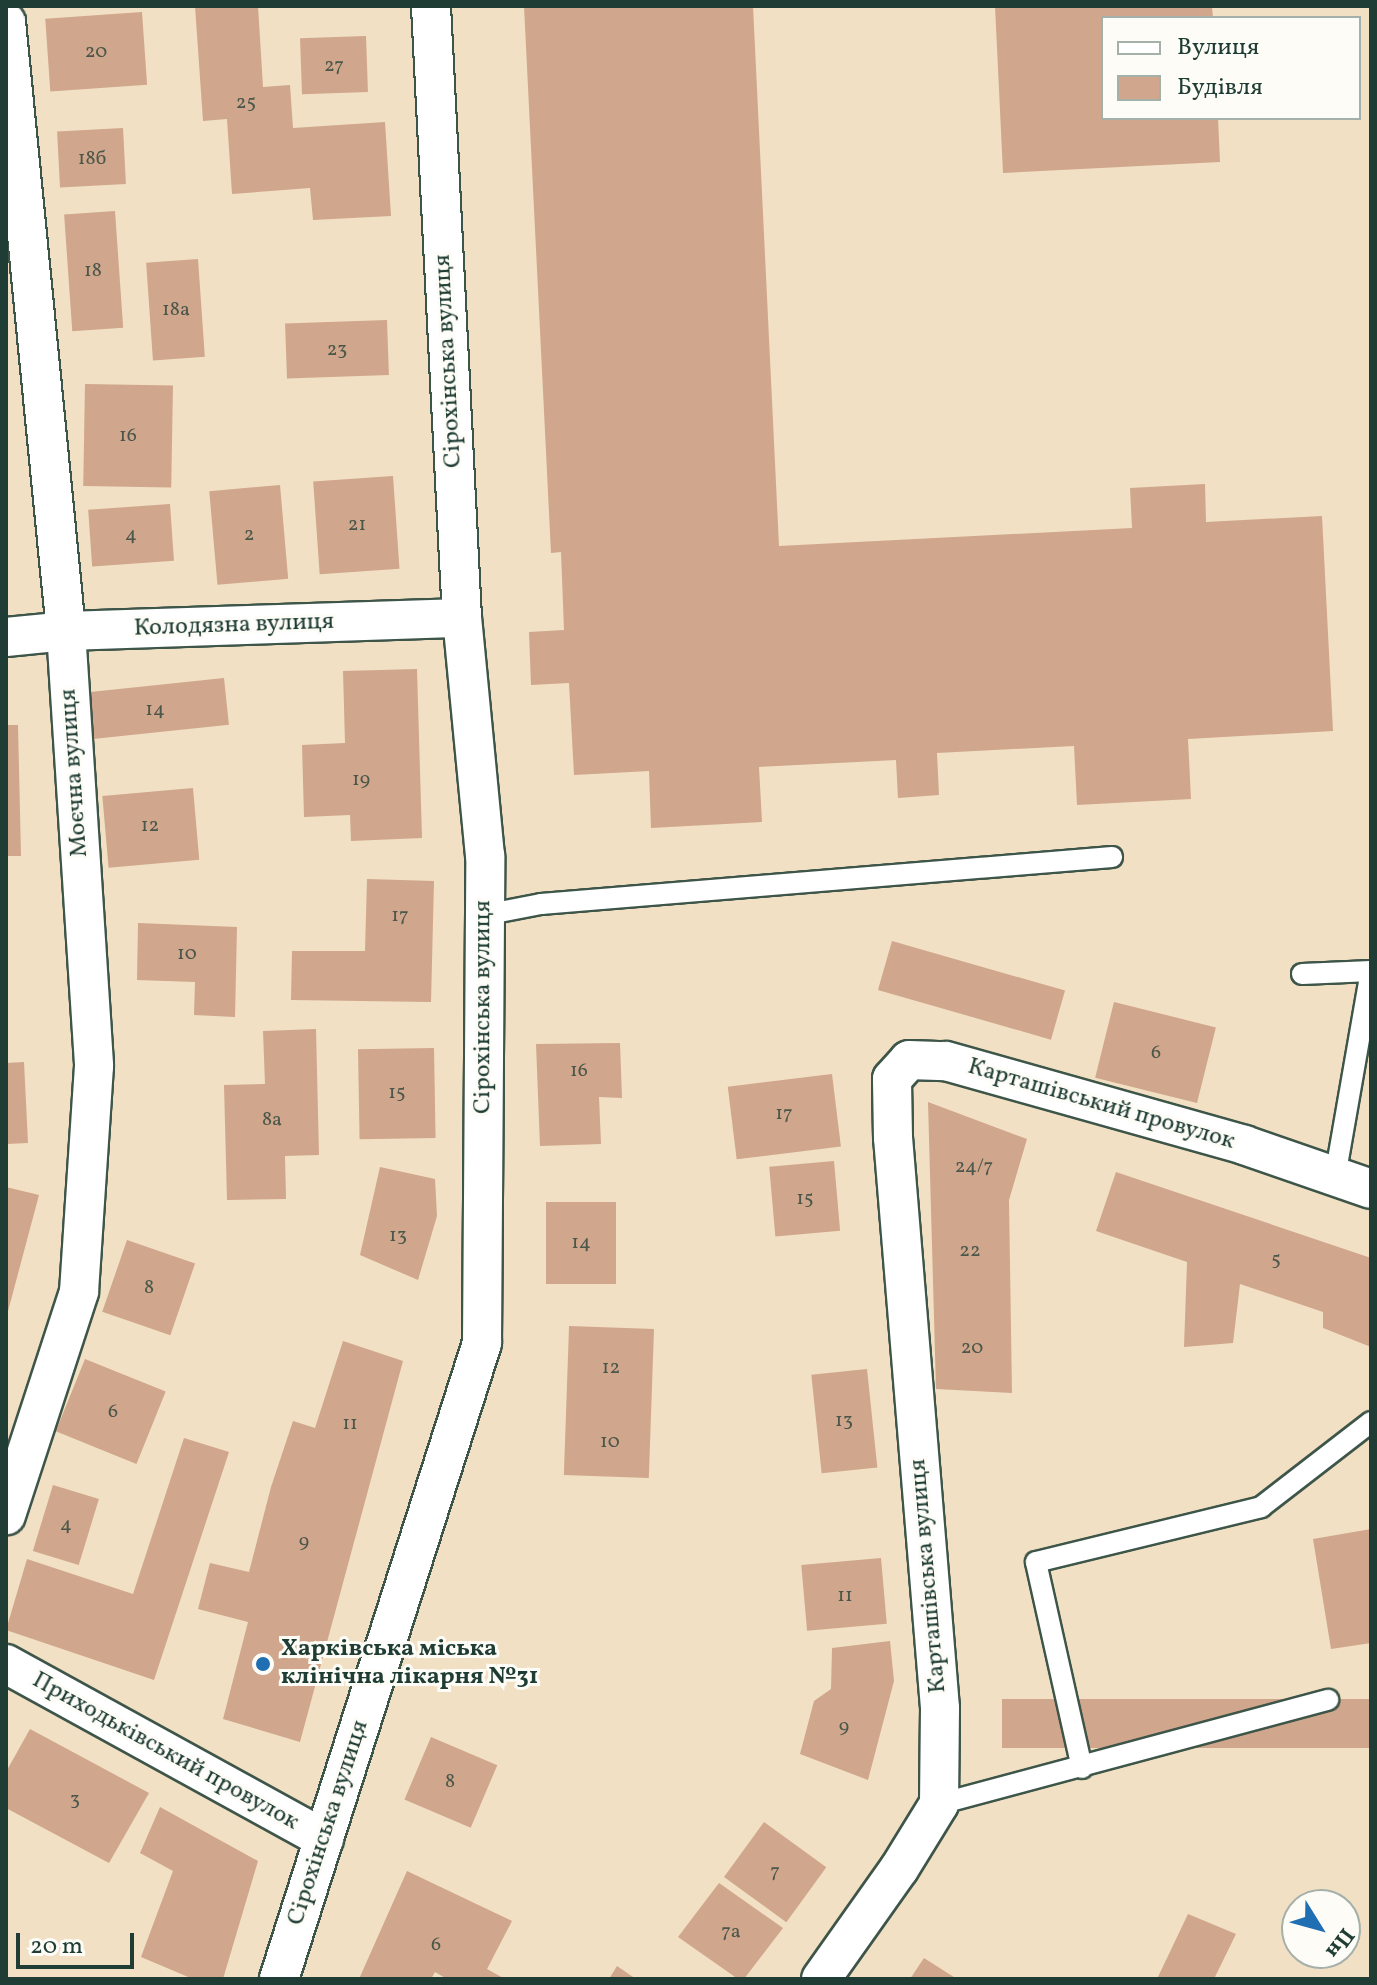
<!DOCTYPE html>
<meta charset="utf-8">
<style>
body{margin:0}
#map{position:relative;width:1377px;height:1985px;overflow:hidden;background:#f1e0c3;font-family:Vollkorn,serif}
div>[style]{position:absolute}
.building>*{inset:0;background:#d0a68c;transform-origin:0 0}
.roads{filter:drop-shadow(2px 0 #3e5549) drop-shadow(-2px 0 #3e5549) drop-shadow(0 2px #3e5549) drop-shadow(0 -2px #3e5549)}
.service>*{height:20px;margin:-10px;padding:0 10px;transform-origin:10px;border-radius:10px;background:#fff}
.minor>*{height:38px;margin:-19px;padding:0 19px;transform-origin:19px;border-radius:19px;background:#fff}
.dots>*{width:22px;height:22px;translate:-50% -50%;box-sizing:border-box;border:4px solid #fdfcf7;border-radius:50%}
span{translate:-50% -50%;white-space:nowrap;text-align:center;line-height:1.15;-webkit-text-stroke:6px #fdfcf7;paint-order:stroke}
.number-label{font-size:20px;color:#4b574a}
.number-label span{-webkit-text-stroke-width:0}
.street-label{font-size:24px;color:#1f3d34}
.poi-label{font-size:24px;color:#1f3d34;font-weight:700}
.left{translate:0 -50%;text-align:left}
.frame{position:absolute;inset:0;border:8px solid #1f3d34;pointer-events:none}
.legend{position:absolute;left:1101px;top:16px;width:260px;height:104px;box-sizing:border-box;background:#fdfcf7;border:2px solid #a4b0a9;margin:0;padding:10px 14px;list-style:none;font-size:24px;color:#1f3d34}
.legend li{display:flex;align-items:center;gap:16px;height:40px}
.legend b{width:40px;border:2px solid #a4b0a9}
.north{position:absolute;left:1281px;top:1889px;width:80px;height:80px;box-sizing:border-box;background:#fdfcf7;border:2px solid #a4b0a9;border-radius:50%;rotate:127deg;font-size:22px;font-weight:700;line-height:32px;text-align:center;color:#1f3d34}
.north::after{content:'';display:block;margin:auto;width:28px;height:36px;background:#1f6fb2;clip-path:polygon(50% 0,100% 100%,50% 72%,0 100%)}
.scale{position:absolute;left:16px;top:1933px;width:118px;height:36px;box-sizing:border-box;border:4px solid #1f3d34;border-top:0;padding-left:10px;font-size:24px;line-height:28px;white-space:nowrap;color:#1f3d34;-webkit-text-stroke:6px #fdfcf7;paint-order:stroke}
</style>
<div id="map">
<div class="building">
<i style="clip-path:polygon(195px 6px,258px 6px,263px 87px,290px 85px,293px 128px,385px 122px,391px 216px,313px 220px,310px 188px,232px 194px,227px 119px,203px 121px)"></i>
<i style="clip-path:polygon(524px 6px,753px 6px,779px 546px,1132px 528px,1130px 488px,1205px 484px,1206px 522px,1322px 516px,1333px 731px,1188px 739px,1191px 799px,1077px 805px,1074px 746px,937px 753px,939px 795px,898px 798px,896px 760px,759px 767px,762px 822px,651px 828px,649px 771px,574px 775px,569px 683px,531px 685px,529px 632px,564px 630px,561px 552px,551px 553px)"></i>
<i style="clip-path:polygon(995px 6px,1212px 6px,1213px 18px,1103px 18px,1103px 118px,1218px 118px,1220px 162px,1003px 173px)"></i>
<i style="left:142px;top:12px;width:73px;height:97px;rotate:86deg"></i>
<i style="left:366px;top:36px;width:56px;height:66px;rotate:88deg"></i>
<i style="left:123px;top:128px;width:56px;height:66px;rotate:87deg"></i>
<i style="left:115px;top:211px;width:117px;height:51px;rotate:86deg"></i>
<i style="left:198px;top:259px;width:98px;height:52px;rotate:86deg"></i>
<i style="left:387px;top:320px;width:55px;height:102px;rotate:88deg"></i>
<i style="left:85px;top:384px;width:88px;height:102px;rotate:1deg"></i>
<i style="left:393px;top:476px;width:93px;height:80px;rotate:86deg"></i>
<i style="left:280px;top:485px;width:94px;height:71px;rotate:85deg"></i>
<i style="left:170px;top:504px;width:57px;height:82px;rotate:86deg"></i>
<i style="clip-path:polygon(417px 669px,422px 838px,351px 841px,350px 815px,304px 817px,302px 745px,345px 743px,343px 671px)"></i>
<i style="left:224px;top:678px;width:47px;height:144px;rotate:84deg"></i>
<i style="clip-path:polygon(6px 725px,18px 725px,21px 856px,6px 856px)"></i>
<i style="left:193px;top:788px;width:72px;height:91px;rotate:85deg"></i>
<i style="clip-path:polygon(367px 879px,434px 881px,431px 1002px,291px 1000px,292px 951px,365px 951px)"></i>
<i style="clip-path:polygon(138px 923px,237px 927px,235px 1017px,194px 1015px,195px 982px,137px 980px)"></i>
<i style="left:892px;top:941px;width:180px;height:51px;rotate:16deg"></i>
<i style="left:1114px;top:1002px;width:105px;height:78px;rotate:14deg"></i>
<i style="clip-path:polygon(316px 1029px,319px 1155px,285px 1156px,286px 1199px,227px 1200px,224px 1085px,265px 1084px,263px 1031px)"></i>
<i style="clip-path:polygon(620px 1043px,622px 1098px,599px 1097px,601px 1144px,540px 1146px,536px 1044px)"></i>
<i style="left:434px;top:1048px;width:90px;height:76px;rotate:89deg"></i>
<i style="clip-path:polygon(24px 1062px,28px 1143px,6px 1144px,6px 1063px)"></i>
<i style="left:832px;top:1074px;width:73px;height:105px;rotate:83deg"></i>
<i style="clip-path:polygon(928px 1102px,1027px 1139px,1009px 1200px,1012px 1393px,936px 1389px)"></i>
<i style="left:834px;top:1161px;width:70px;height:65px;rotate:85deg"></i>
<i style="clip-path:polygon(380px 1167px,435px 1179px,437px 1216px,418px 1280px,360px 1255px)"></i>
<i style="clip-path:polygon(1116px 1172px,1371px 1258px,1371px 1347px,1323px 1328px,1323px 1312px,1240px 1284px,1233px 1343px,1184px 1347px,1187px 1262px,1096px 1231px)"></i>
<i style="clip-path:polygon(6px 1187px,39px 1195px,7px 1315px,6px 1315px)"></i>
<i style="left:546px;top:1202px;width:70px;height:82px"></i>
<i style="left:127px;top:1240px;width:72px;height:76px;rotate:19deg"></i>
<i style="left:654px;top:1329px;width:149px;height:85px;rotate:92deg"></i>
<i style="clip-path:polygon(343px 1341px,403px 1361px,300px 1742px,223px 1719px,248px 1622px,198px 1609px,210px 1563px,249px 1572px,271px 1487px,293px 1421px,315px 1428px)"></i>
<i style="left:85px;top:1359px;width:87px;height:78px;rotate:22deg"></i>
<i style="left:867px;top:1369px;width:99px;height:56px;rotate:84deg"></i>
<i style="clip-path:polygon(184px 1438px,229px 1452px,154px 1680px,6px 1630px,27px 1559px,133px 1594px)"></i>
<i style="left:53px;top:1485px;width:48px;height:69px;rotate:17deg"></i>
<i style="clip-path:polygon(1371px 1529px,1371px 1643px,1331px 1649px,1313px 1539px)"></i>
<i style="left:881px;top:1558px;width:66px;height:80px;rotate:85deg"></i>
<i style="clip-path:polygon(890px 1641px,894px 1681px,868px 1780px,800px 1754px,814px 1701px,831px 1689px,832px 1648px)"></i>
<i style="left:1371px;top:1699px;width:49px;height:369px;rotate:90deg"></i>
<i style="clip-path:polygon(30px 1729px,149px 1793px,109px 1863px,6px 1808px,6px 1772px)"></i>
<i style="left:431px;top:1737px;width:72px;height:68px;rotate:23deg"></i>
<i style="clip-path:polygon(160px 1807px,258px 1861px,223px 1979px,193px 1979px,141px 1957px,173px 1871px,140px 1853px)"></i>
<i style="left:764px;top:1822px;width:77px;height:68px;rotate:36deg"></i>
<i style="clip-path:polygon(407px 1871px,512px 1921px,487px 1969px,505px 1979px,447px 1979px,435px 1972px,431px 1979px,359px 1979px)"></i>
<i style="clip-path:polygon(719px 1883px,783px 1928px,744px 1979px,738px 1979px,678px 1937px)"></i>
<i style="clip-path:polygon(1188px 1914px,1236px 1934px,1214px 1979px,1157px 1979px)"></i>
<i style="clip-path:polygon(924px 1958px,957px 1979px,910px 1979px)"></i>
<i style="clip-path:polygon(617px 1966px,636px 1979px,609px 1979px)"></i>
</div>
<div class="roads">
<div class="service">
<i style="left:484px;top:915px;width:58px;rotate:-10.9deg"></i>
<i style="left:541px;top:904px;width:573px;rotate:-4.71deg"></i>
<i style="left:1302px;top:974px;width:69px;rotate:-2.5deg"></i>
<i style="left:1335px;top:1177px;width:209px;rotate:-80.1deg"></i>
<i style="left:1082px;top:1768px;width:211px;rotate:-102.6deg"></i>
<i style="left:1036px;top:1562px;width:232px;rotate:-13.7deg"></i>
<i style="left:1261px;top:1507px;width:139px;rotate:-37.7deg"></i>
<i style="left:939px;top:1804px;width:403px;rotate:-15deg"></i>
</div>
<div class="minor">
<i style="left:6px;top:22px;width:612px;rotate:84.37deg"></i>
<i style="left:66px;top:631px;width:436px;rotate:86.3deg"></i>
<i style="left:94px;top:1066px;width:226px;rotate:93.8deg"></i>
<i style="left:79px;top:1292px;width:235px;rotate:108.1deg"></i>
<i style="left:6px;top:637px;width:60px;rotate:-5.7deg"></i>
<i style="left:66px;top:631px;width:396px;rotate:-1.9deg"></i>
<i style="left:6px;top:1664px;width:363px;rotate:28.8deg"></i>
<i style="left:279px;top:1979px;width:668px;rotate:-72.3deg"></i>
<i style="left:482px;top:1343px;width:487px;rotate:-89.6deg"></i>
<i style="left:485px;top:856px;width:239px;rotate:-95.5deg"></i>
<i style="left:462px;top:618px;width:613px;rotate:-92.9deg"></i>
<i style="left:821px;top:1979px;width:135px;rotate:-54.7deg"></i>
<i style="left:899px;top:1869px;width:76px;rotate:-58.4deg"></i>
<i style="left:939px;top:1804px;width:96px;rotate:-89.4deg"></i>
<i style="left:940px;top:1708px;width:572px;rotate:-94.71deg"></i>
<i style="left:893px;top:1138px;width:59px;rotate:-91deg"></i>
<i style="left:892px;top:1079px;width:25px;rotate:-48deg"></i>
<i style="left:909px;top:1060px;width:37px;rotate:2deg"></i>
<i style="left:946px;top:1061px;width:310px;rotate:15.7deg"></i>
<i style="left:1244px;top:1145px;width:134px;rotate:19.1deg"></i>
</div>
</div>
<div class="dots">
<i style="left:263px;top:1664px;background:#1f6fb2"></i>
</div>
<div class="number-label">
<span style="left:96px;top:52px">20</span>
<span style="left:334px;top:66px">27</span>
<span style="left:246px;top:103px">25</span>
<span style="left:92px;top:159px">18б</span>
<span style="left:93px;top:271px">18</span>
<span style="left:176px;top:310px">18а</span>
<span style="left:337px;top:350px">23</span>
<span style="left:128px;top:436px">16</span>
<span style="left:357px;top:525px">21</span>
<span style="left:131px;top:535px">4</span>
<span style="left:249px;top:535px">2</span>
<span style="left:155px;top:710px">14</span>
<span style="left:361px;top:780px">19</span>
<span style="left:150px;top:826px">12</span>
<span style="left:400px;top:916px">17</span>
<span style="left:187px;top:954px">10</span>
<span style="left:1156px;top:1053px">6</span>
<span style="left:579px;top:1071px">16</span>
<span style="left:397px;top:1093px">15</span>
<span style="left:784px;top:1114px">17</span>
<span style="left:272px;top:1120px">8а</span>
<span style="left:974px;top:1167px">24/7</span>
<span style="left:805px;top:1199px">15</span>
<span style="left:398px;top:1236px">13</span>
<span style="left:581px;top:1243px">14</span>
<span style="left:970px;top:1251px">22</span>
<span style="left:1276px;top:1260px">5</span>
<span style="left:149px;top:1288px">8</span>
<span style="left:972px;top:1348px">20</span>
<span style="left:611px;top:1368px">12</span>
<span style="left:113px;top:1412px">6</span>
<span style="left:844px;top:1421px">13</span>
<span style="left:350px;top:1424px">11</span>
<span style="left:610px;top:1442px">10</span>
<span style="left:66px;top:1525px">4</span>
<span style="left:304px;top:1542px">9</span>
<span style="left:845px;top:1596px">11</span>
<span style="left:844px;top:1727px">9</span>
<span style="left:450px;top:1782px">8</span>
<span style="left:75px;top:1800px">3</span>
<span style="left:775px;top:1872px">7</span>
<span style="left:731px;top:1932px">7а</span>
<span style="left:436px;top:1945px">6</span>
</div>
<div class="street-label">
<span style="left:449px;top:361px;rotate:-93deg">Сірохінська вулиця</span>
<span style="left:234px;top:626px;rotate:-2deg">Колодязна вулиця</span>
<span style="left:75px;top:773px;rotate:-94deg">Моєчна вулиця</span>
<span style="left:484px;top:1007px;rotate:-90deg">Сірохінська вулиця</span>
<span style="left:1101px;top:1105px;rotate:16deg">Карташівський провулок</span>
<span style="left:929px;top:1576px;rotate:-95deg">Карташівська вулиця</span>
<span style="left:165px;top:1752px;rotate:29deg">Приходьківський провулок</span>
<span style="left:329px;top:1823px;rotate:-72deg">Сірохінська вулиця</span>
</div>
<div class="poi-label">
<span class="left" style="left:281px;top:1664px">Харківська міська<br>клінічна лікарня №31</span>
</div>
<div class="frame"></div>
<ul class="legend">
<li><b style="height:10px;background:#fff"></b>Вулиця</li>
<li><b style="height:22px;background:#d0a68c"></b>Будівля</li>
</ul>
<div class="north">Пн</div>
<div class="scale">20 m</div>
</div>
